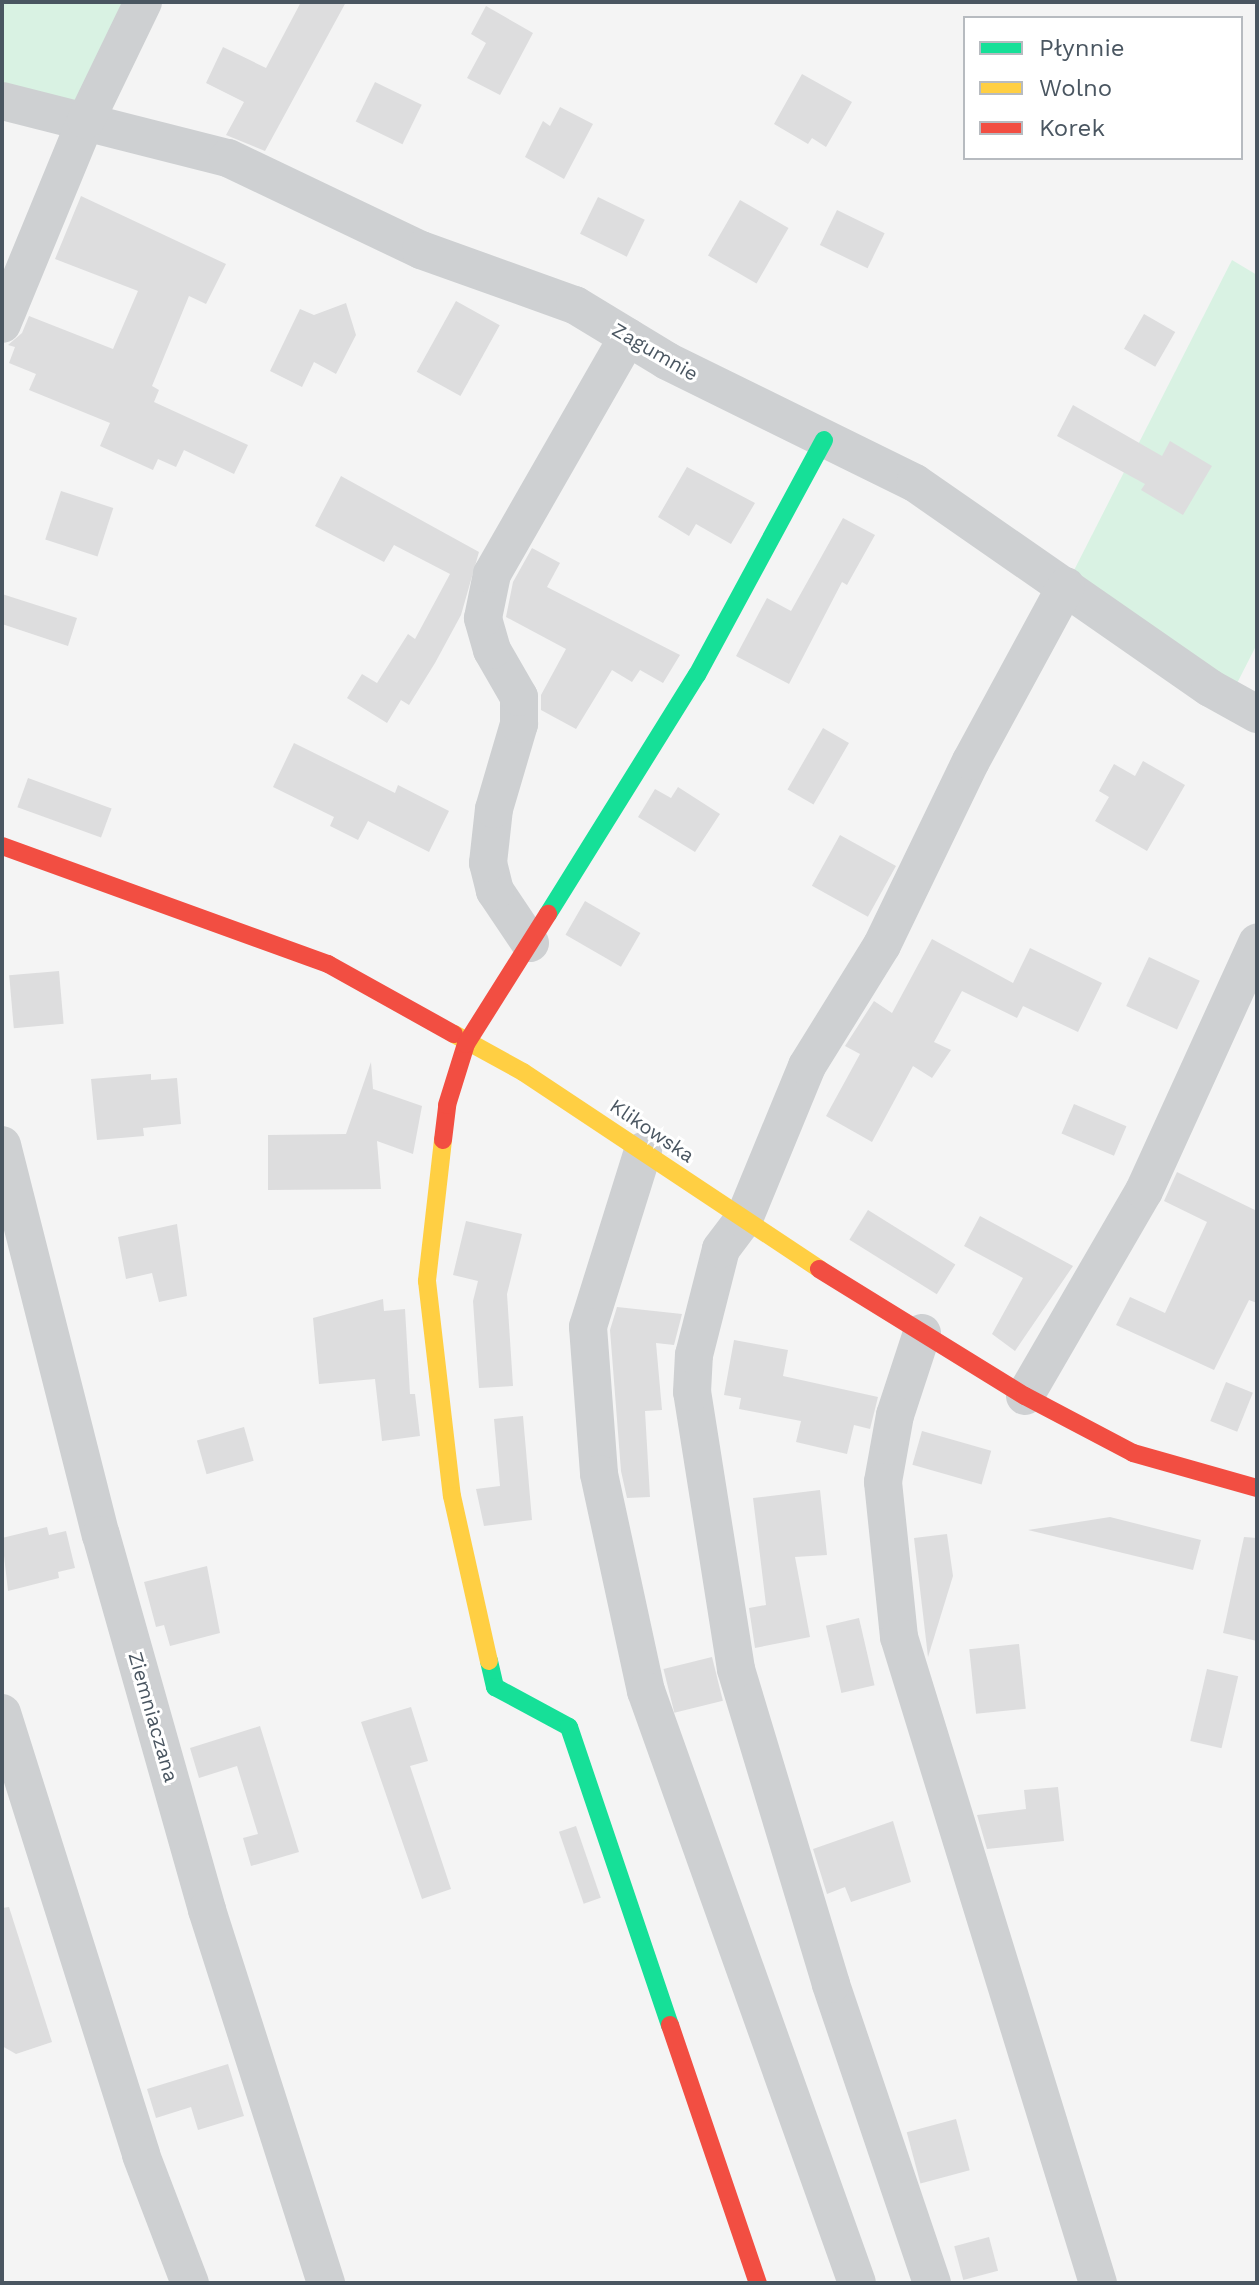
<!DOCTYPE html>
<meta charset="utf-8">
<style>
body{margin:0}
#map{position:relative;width:1259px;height:2285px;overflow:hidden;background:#f4f4f4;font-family:"Work Sans",sans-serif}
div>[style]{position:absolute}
.green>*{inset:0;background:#d9f2e3}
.building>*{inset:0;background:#ddddde;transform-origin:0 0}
.street>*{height:38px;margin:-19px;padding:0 19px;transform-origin:19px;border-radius:19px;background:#ced0d2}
.fast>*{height:18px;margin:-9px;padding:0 9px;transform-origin:9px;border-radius:9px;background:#16e098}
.slow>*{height:18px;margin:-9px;padding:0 9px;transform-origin:9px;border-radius:9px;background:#ffcf43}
.jam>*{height:18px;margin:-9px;padding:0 9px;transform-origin:9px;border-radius:9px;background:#f24e42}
span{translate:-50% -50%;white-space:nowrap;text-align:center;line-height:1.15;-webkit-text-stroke:6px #fff;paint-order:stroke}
.street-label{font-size:20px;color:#4a5661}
.frame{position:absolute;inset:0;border:4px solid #4a5661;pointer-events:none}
.legend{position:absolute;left:963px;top:16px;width:280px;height:144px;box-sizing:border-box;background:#fff;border:2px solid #b7bbc0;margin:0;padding:10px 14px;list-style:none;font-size:24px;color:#4a5661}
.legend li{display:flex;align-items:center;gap:16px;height:40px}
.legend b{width:40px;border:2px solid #b7bbc0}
</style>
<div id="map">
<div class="green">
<i style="clip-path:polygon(2px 2px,143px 2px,86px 120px,2px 101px)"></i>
<i style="clip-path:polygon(1232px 260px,1257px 275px,1257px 644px,1229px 699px,1066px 586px)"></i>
</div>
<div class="building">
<i style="clip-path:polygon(301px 2px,346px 2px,265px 151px,226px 135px,244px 102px,206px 83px,223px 47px,266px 68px)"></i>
<i style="clip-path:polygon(486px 6px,533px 33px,500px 95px,467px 78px,486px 43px,471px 34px)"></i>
<i style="clip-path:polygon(802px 74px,852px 102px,826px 147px,812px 138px,808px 144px,774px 124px)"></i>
<i style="left:375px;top:82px;width:52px;height:44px;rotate:26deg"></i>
<i style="clip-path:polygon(560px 107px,593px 124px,564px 179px,525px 157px,543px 121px,550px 126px)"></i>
<i style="clip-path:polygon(81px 196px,226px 264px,206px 304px,189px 296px,152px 386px,159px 390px,154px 402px,248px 445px,234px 474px,184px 450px,176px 467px,158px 459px,153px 470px,100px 446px,110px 423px,29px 390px,36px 374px,9px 363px,15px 347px,8px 345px,22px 333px,29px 316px,113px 349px,138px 291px,55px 259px)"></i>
<i style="left:598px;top:197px;width:52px;height:41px;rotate:26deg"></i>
<i style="left:740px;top:200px;width:56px;height:64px;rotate:30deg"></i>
<i style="left:837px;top:210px;width:53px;height:39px;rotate:26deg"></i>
<i style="left:456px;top:301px;width:50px;height:81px;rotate:29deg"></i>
<i style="clip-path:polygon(346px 303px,356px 335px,336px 374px,314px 362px,302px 387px,270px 371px,300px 309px,314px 315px)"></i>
<i style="left:1144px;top:314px;width:36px;height:40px;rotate:30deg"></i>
<i style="clip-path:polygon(1073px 405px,1162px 456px,1170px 441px,1212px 466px,1183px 515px,1141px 490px,1145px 484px,1057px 436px)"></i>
<i style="clip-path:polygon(687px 467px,755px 503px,731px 544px,696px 524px,689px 536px,658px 517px)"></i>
<i style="clip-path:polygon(341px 476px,479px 552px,461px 615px,435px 663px,409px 705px,401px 700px,387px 723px,347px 698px,362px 674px,377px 683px,408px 634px,415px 639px,450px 574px,394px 545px,384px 562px,315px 526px)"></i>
<i style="left:61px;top:491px;width:55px;height:51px;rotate:18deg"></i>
<i style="clip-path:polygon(843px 518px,875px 535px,847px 585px,842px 582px,789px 684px,736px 656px,767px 598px,791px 611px)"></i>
<i style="clip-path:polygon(532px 548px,560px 563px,547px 587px,680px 655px,663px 683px,640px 670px,632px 682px,612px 670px,576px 729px,541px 710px,541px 695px,566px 649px,506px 617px,513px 582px)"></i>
<i style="clip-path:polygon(2px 594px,77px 618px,68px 646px,2px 624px)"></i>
<i style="left:823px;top:728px;width:30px;height:71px;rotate:30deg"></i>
<i style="clip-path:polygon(294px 743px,395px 793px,398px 785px,449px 811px,429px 852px,368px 821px,358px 840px,330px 826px,334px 817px,273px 787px)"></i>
<i style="clip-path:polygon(1143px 761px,1185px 785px,1147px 851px,1095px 821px,1109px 797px,1099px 791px,1114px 764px,1135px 776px)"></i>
<i style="left:28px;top:778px;width:89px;height:31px;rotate:20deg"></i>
<i style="clip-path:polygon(678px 787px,720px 814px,695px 852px,638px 817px,655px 789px,671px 798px)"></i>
<i style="left:840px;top:835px;width:64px;height:58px;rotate:29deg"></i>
<i style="left:585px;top:901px;width:64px;height:39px;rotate:30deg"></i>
<i style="clip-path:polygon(932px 939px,1013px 983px,1030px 948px,1102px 983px,1078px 1032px,1023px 1006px,1017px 1018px,962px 991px,934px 1042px,951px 1050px,932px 1078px,913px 1066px,872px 1142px,826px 1116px,860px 1054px,845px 1046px,874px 1001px,892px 1013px)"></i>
<i style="left:1149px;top:957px;width:56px;height:54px;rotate:25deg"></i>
<i style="left:59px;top:971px;width:53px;height:50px;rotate:85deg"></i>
<i style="clip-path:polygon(371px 1062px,373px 1089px,422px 1106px,413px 1154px,377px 1141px,381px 1189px,268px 1190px,268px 1135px,346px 1134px)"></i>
<i style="clip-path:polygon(151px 1074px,151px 1080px,177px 1078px,181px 1124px,143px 1128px,144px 1136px,97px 1140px,91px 1079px)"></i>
<i style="left:1074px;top:1104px;width:57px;height:32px;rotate:23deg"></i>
<i style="clip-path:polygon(1177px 1172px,1257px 1211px,1257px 1303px,1249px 1300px,1214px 1370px,1116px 1325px,1130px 1297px,1165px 1313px,1207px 1222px,1164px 1201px)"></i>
<i style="left:868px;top:1210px;width:103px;height:35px;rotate:32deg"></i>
<i style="clip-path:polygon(980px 1216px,1073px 1266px,1015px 1351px,992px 1334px,1023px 1278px,964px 1246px)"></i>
<i style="clip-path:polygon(466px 1221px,522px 1234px,507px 1294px,513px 1386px,479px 1388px,473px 1301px,478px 1281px,453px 1275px)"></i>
<i style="clip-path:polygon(177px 1224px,187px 1296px,159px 1302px,152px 1273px,126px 1279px,118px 1237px)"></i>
<i style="clip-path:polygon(383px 1299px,384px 1311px,405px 1309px,410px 1394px,415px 1394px,420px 1436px,382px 1441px,375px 1379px,319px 1384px,313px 1318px)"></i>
<i style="clip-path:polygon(617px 1307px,682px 1314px,674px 1345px,656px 1343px,662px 1410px,645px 1411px,650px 1497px,627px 1498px,621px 1471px,610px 1330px)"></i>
<i style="clip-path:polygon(734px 1340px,788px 1350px,783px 1376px,878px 1397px,870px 1429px,854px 1425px,847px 1454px,796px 1442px,801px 1421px,739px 1409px,741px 1398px,724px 1395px)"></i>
<i style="left:1226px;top:1382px;width:29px;height:42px;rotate:22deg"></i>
<i style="clip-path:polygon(523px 1416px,532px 1520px,484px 1526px,476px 1489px,500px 1486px,494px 1419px)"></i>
<i style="left:244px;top:1427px;width:35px;height:49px;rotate:74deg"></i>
<i style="left:922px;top:1431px;width:72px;height:35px;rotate:16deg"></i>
<i style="clip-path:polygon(820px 1490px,827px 1555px,795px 1557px,810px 1637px,755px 1648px,749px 1608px,766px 1605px,753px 1498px)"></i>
<i style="clip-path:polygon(1110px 1517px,1201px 1540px,1193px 1570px,1028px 1530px)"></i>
<i style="clip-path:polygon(47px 1527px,49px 1535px,66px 1531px,75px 1568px,58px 1572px,59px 1578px,8px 1591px,2px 1538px)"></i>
<i style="clip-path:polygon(947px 1534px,953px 1576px,928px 1657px,914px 1538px)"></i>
<i style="clip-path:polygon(1244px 1537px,1257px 1538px,1257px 1641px,1223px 1633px)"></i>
<i style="clip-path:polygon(207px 1566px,220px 1633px,170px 1646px,164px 1625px,156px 1627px,144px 1582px)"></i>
<i style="left:859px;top:1618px;width:69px;height:34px;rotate:77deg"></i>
<i style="left:1019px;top:1644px;width:65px;height:50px;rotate:84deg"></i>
<i style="left:712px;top:1657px;width:45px;height:50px;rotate:76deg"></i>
<i style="left:1207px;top:1669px;width:32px;height:74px;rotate:13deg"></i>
<i style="clip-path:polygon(411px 1707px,428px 1761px,410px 1766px,451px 1889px,422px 1899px,361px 1722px)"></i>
<i style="clip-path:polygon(260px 1726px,299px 1852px,251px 1866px,243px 1838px,258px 1834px,237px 1766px,199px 1778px,190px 1748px)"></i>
<i style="clip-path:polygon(1058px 1787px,1064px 1841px,987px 1849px,977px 1815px,1026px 1809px,1024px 1790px)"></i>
<i style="clip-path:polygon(893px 1821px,911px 1882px,851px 1902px,845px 1887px,827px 1894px,813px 1849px)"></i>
<i style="left:576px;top:1826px;width:76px;height:18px;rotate:71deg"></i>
<i style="clip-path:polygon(9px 1907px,52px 2042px,16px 2054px,2px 2046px,2px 1908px)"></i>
<i style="clip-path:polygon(228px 2064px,244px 2116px,198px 2130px,191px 2107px,156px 2118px,147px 2089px)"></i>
<i style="left:956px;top:2119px;width:53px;height:51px;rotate:75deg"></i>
<i style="left:989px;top:2237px;width:35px;height:36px;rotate:75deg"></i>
</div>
<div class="street">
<i style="left:2px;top:101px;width:233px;rotate:14.2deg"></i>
<i style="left:228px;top:158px;width:214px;rotate:25.5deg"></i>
<i style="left:421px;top:250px;width:164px;rotate:19.7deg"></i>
<i style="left:575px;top:305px;width:108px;rotate:31.3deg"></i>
<i style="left:667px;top:361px;width:276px;rotate:26.2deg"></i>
<i style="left:915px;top:483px;width:359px;rotate:34.8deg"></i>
<i style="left:1210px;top:688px;width:54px;rotate:29deg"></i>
<i style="left:2px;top:324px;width:221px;rotate:-67.6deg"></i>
<i style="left:86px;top:120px;width:131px;rotate:-64.2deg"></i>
<i style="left:530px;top:943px;width:63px;rotate:-123.9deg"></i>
<i style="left:495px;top:891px;width:29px;rotate:-104deg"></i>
<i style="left:488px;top:863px;width:54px;rotate:-83.7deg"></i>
<i style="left:494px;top:809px;width:89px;rotate:-73.6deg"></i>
<i style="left:519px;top:724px;width:27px;rotate:-90deg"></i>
<i style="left:519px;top:697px;width:54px;rotate:-119.9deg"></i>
<i style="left:492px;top:650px;width:33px;rotate:-106deg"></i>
<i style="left:483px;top:618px;width:45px;rotate:-78.4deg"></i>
<i style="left:492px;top:574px;width:273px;rotate:-60.2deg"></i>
<i style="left:2px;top:1145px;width:402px;rotate:75.8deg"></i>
<i style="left:101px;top:1535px;width:390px;rotate:74.2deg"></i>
<i style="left:207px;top:1910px;width:392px;rotate:72.3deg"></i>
<i style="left:643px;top:1151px;width:184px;rotate:107.4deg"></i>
<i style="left:588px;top:1327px;width:147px;rotate:85.7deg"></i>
<i style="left:599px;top:1474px;width:222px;rotate:77.8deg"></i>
<i style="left:646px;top:1691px;width:628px;rotate:70.38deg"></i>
<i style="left:922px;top:1333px;width:86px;rotate:108.2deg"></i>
<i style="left:895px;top:1415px;width:68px;rotate:100.2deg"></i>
<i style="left:883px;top:1482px;width:156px;rotate:84.1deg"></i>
<i style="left:899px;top:1637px;width:676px;rotate:72.88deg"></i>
<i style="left:1025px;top:1396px;width:237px;rotate:-59.9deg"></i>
<i style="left:1144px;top:1191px;width:273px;rotate:-65.5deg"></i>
<i style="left:2px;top:1713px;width:463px;rotate:72.5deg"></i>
<i style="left:141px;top:2155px;width:137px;rotate:69.1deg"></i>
<i style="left:932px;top:2283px;width:316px;rotate:-108.7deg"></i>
<i style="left:831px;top:1984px;width:329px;rotate:-106.8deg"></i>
<i style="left:736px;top:1669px;width:280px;rotate:-99deg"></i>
<i style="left:692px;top:1392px;width:37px;rotate:-87deg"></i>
<i style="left:694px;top:1355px;width:109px;rotate:-75.7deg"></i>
<i style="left:721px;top:1249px;width:38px;rotate:-53deg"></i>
<i style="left:744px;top:1219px;width:165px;rotate:-67.6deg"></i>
<i style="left:807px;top:1066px;width:142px;rotate:-58.2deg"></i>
<i style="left:882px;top:945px;width:204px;rotate:-64.2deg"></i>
<i style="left:971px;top:761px;width:199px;rotate:-61.5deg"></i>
</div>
<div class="fast">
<i style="left:548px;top:914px;width:282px;rotate:-58.1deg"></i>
<i style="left:697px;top:675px;width:267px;rotate:-61.6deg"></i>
<i style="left:489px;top:1661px;width:27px;rotate:77deg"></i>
<i style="left:495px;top:1687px;width:84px;rotate:28.4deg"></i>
<i style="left:569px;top:1727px;width:315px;rotate:71.3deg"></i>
</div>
<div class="slow">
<i style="left:454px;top:1034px;width:79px;rotate:28.8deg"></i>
<i style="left:523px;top:1072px;width:356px;rotate:33.6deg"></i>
<i style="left:443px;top:1140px;width:142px;rotate:96.5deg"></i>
<i style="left:427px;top:1281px;width:216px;rotate:83.4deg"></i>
<i style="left:452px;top:1496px;width:169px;rotate:77.4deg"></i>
</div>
<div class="jam">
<i style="left:2px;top:846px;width:347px;rotate:19.9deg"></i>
<i style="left:328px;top:964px;width:144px;rotate:29.1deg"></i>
<i style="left:443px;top:1140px;width:35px;rotate:-83deg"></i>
<i style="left:447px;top:1105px;width:64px;rotate:-72.7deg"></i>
<i style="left:466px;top:1044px;width:154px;rotate:-57.8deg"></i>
<i style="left:819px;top:1269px;width:242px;rotate:31.7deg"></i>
<i style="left:1025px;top:1396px;width:122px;rotate:27.8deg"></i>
<i style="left:1133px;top:1453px;width:129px;rotate:15.8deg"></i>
<i style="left:670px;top:2025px;width:273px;rotate:71.2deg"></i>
</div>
<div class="street-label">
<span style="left:655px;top:352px;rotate:30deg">Zagumnie</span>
<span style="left:652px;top:1131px;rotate:34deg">Klikowska</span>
<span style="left:153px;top:1717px;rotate:74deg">Ziemniaczana</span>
</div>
<div class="frame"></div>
<ul class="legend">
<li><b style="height:10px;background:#16e098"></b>Płynnie</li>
<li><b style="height:10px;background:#ffcf43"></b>Wolno</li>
<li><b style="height:10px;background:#f24e42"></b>Korek</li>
</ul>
</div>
